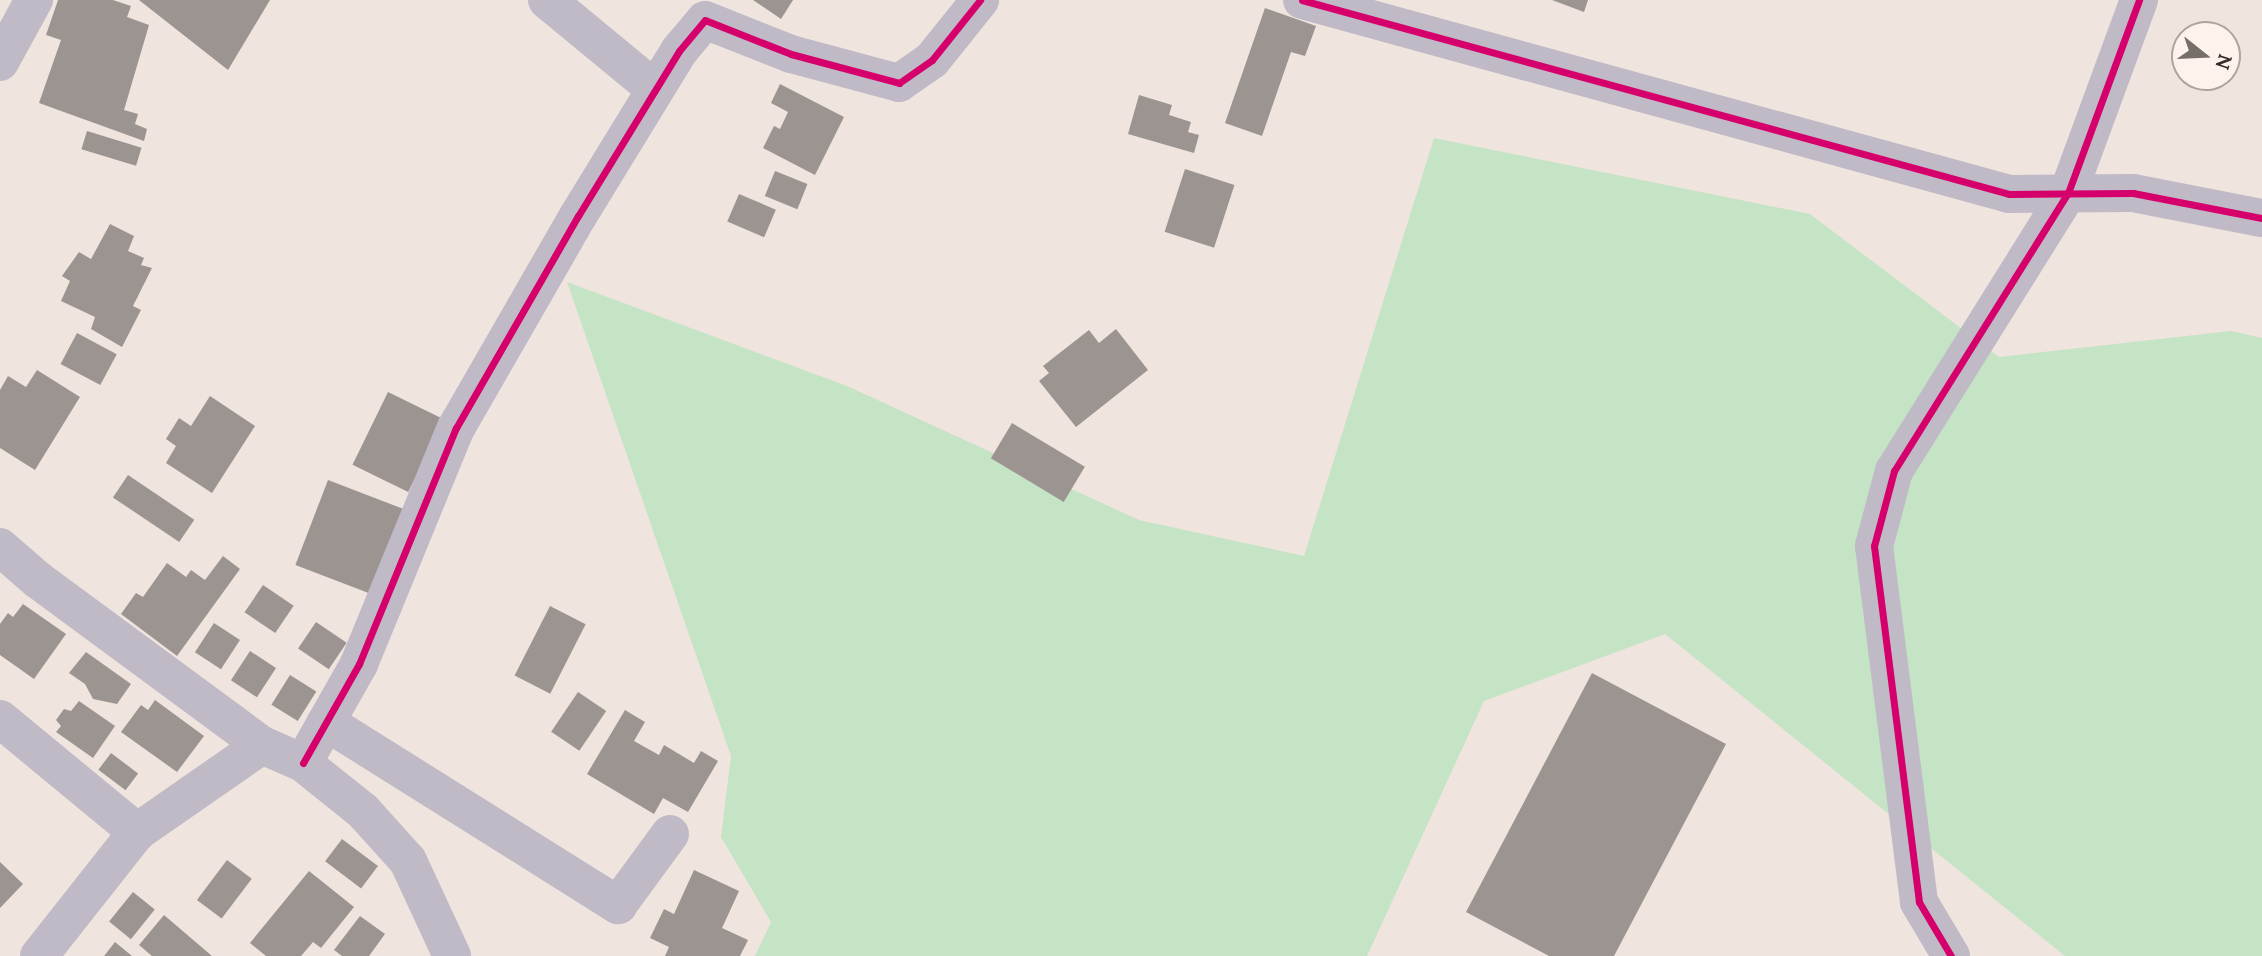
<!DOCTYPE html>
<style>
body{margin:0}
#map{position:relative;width:2262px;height:956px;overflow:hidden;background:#efe5de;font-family:Lora,serif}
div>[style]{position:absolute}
.green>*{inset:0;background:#c5e3c5}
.building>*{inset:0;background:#9b9491;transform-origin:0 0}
.minor>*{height:38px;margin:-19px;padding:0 19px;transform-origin:19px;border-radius:19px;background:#bfbac6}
.cycleway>*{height:7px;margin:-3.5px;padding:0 3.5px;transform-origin:3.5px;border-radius:3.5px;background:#d6006c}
span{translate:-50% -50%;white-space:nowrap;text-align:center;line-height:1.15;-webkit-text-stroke:7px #fdf3ec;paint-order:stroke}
.north{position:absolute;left:2171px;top:21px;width:70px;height:70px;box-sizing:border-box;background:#fdf3ec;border:2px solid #ada49e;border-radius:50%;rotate:108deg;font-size:19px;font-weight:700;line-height:28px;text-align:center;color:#352e2a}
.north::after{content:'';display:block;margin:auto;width:24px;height:32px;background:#766e69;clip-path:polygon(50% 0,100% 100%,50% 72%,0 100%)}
</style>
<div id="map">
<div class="green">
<i style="clip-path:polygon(1434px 138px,1810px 214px,1999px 357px,2231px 331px,2262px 338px,2262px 956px,2065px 956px,1665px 634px,1484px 701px,1367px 956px,755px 956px,771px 922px,721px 837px,731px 756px,567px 282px,847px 386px,1139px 520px,1304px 556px)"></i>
</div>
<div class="building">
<i style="clip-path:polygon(58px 0,113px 0,131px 6px,127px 17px,149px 25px,124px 110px,138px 114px,135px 124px,147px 129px,144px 141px,39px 103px,61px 40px,46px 35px)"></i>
<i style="clip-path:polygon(139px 0,270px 0,228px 70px)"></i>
<i style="clip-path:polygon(753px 0,793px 0,781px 19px)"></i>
<i style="clip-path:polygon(1552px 0,1588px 0,1584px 12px)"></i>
<i style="clip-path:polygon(1265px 8px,1316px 26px,1305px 56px,1291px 52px,1262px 136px,1225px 123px)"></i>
<i style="clip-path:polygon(780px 84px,844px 117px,815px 175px,763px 148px,774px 126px,780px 129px,788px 112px,771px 103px)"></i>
<i style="clip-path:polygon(1139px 95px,1172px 105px,1169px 115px,1191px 122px,1188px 132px,1199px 135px,1194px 153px,1128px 134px)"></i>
<i style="left:87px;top:131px;width:57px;height:19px;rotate:17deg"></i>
<i style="left:1185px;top:169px;width:52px;height:66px;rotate:18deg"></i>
<i style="left:775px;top:171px;width:35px;height:27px;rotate:22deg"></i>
<i style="left:739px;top:194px;width:40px;height:30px;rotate:23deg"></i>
<i style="clip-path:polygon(110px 224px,134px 236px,128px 251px,144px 258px,141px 265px,152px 268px,133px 306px,141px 310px,122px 347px,91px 329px,95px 317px,61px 301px,70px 281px,62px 276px,79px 252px,91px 259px)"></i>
<i style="clip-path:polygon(1116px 329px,1148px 370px,1076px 427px,1039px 381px,1049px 373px,1043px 366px,1089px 330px,1099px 343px)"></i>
<i style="left:77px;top:333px;width:45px;height:35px;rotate:28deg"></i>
<i style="clip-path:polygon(37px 370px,80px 397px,35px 470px,0 448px,0 390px,8px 376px,26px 387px)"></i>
<i style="left:388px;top:392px;width:62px;height:81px;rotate:26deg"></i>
<i style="clip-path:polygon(210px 396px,255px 426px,212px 493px,166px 463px,176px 446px,166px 439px,179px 418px,191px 426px)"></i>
<i style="left:1012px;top:423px;width:85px;height:41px;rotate:31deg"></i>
<i style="left:128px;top:475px;width:80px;height:27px;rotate:34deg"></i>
<i style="left:328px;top:480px;width:84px;height:91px;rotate:21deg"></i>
<i style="clip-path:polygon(223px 556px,240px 569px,177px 656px,121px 614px,136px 593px,143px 597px,167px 563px,186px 577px,191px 570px,205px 580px)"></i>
<i style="left:263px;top:585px;width:37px;height:33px;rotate:34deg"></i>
<i style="clip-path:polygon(23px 604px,66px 634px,34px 679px,0 655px,0 624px,8px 613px,13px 617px)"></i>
<i style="left:550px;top:606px;width:40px;height:78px;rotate:27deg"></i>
<i style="left:316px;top:622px;width:37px;height:32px;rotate:34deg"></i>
<i style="left:214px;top:623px;width:31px;height:35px;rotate:33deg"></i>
<i style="left:250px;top:651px;width:31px;height:35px;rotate:33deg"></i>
<i style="clip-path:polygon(86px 652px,131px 684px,117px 704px,93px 699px,85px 684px,69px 673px)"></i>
<i style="clip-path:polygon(1592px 673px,1726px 744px,1614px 956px,1549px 956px,1466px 912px)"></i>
<i style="left:290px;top:675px;width:31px;height:35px;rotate:32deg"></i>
<i style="left:578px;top:692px;width:34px;height:48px;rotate:34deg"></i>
<i style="clip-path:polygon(155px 700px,204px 736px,177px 772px,121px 732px,141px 705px,148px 710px)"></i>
<i style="clip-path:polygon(79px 701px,115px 726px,93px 758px,56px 732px,61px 726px,56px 720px,64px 709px,71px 711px)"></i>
<i style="clip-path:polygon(625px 710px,645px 722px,634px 741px,659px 755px,664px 745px,694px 763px,701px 751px,718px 761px,688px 812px,663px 798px,654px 814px,587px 774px)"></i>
<i style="left:111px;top:753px;width:34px;height:21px;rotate:37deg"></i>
<i style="left:342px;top:839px;width:45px;height:28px;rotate:37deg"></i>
<i style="left:227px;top:860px;width:31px;height:50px;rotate:37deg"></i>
<i style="clip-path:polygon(0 862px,23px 884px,0 908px)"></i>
<i style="clip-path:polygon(694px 870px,739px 891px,722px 928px,748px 940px,740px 956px,665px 956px,669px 947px,650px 938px,664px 909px,674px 914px)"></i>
<i style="clip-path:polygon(309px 871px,354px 907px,321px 948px,313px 942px,301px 956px,266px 956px,250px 943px)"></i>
<i style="left:133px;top:892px;width:28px;height:38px;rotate:39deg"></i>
<i style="clip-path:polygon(164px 915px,212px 956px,152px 956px,139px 945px)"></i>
<i style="clip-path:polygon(360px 916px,385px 934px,369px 956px,342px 956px,334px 950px)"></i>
<i style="clip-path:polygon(115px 942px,132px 956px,104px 956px)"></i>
</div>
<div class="minor">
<i style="left:547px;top:0;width:140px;rotate:39.5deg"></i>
<i style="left:1302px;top:0;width:733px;rotate:15.34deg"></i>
<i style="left:2009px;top:194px;width:124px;rotate:-0.5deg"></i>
<i style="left:2133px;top:193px;width:131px;rotate:11deg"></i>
<i style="left:0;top:62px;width:71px;rotate:-61.3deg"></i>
<i style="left:0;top:547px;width:50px;rotate:41deg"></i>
<i style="left:38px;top:580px;width:278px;rotate:36.4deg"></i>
<i style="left:262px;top:745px;width:45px;rotate:23.7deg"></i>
<i style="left:303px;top:763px;width:77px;rotate:38.7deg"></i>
<i style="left:363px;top:811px;width:67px;rotate:48deg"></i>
<i style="left:408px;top:861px;width:105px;rotate:65.1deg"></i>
<i style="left:0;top:719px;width:178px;rotate:39.5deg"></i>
<i style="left:326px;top:722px;width:345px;rotate:32.1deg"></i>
<i style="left:618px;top:905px;width:88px;rotate:-53.8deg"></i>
<i style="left:303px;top:763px;width:114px;rotate:-60.5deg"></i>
<i style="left:359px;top:664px;width:255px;rotate:-67.7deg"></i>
<i style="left:456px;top:428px;width:245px;rotate:-60.1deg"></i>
<i style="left:578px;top:216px;width:193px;rotate:-58.5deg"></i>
<i style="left:679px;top:51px;width:40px;rotate:-50deg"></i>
<i style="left:705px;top:20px;width:92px;rotate:21.6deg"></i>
<i style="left:791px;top:54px;width:112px;rotate:15deg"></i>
<i style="left:899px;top:83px;width:40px;rotate:-34.9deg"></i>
<i style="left:932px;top:60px;width:77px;rotate:-51.3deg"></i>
<i style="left:39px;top:956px;width:158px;rotate:-51.7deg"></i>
<i style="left:137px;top:832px;width:152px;rotate:-34.8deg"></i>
<i style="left:1951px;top:956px;width:63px;rotate:-120.7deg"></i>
<i style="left:1919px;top:902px;width:359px;rotate:-97.2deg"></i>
<i style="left:1874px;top:546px;width:78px;rotate:-75.1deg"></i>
<i style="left:1894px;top:471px;width:328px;rotate:-58deg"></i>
<i style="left:2068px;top:193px;width:206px;rotate:-69.8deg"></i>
</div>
<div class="cycleway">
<i style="left:1302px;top:0;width:733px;rotate:15.34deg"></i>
<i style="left:2009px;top:194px;width:124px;rotate:-0.5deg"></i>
<i style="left:2133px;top:193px;width:131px;rotate:11deg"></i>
<i style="left:303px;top:763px;width:114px;rotate:-60.5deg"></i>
<i style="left:359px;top:664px;width:255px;rotate:-67.7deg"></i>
<i style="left:456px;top:428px;width:245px;rotate:-60.1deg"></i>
<i style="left:578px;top:216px;width:193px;rotate:-58.5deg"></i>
<i style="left:679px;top:51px;width:40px;rotate:-50deg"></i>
<i style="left:705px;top:20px;width:92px;rotate:21.6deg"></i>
<i style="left:791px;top:54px;width:112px;rotate:15deg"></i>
<i style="left:899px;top:83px;width:40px;rotate:-34.9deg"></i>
<i style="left:932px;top:60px;width:77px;rotate:-51.3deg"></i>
<i style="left:1951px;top:956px;width:63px;rotate:-120.7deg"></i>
<i style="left:1919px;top:902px;width:359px;rotate:-97.2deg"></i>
<i style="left:1874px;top:546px;width:78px;rotate:-75.1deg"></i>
<i style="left:1894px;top:471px;width:328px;rotate:-58deg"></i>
<i style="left:2068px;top:193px;width:206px;rotate:-69.8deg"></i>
</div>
<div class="north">N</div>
</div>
